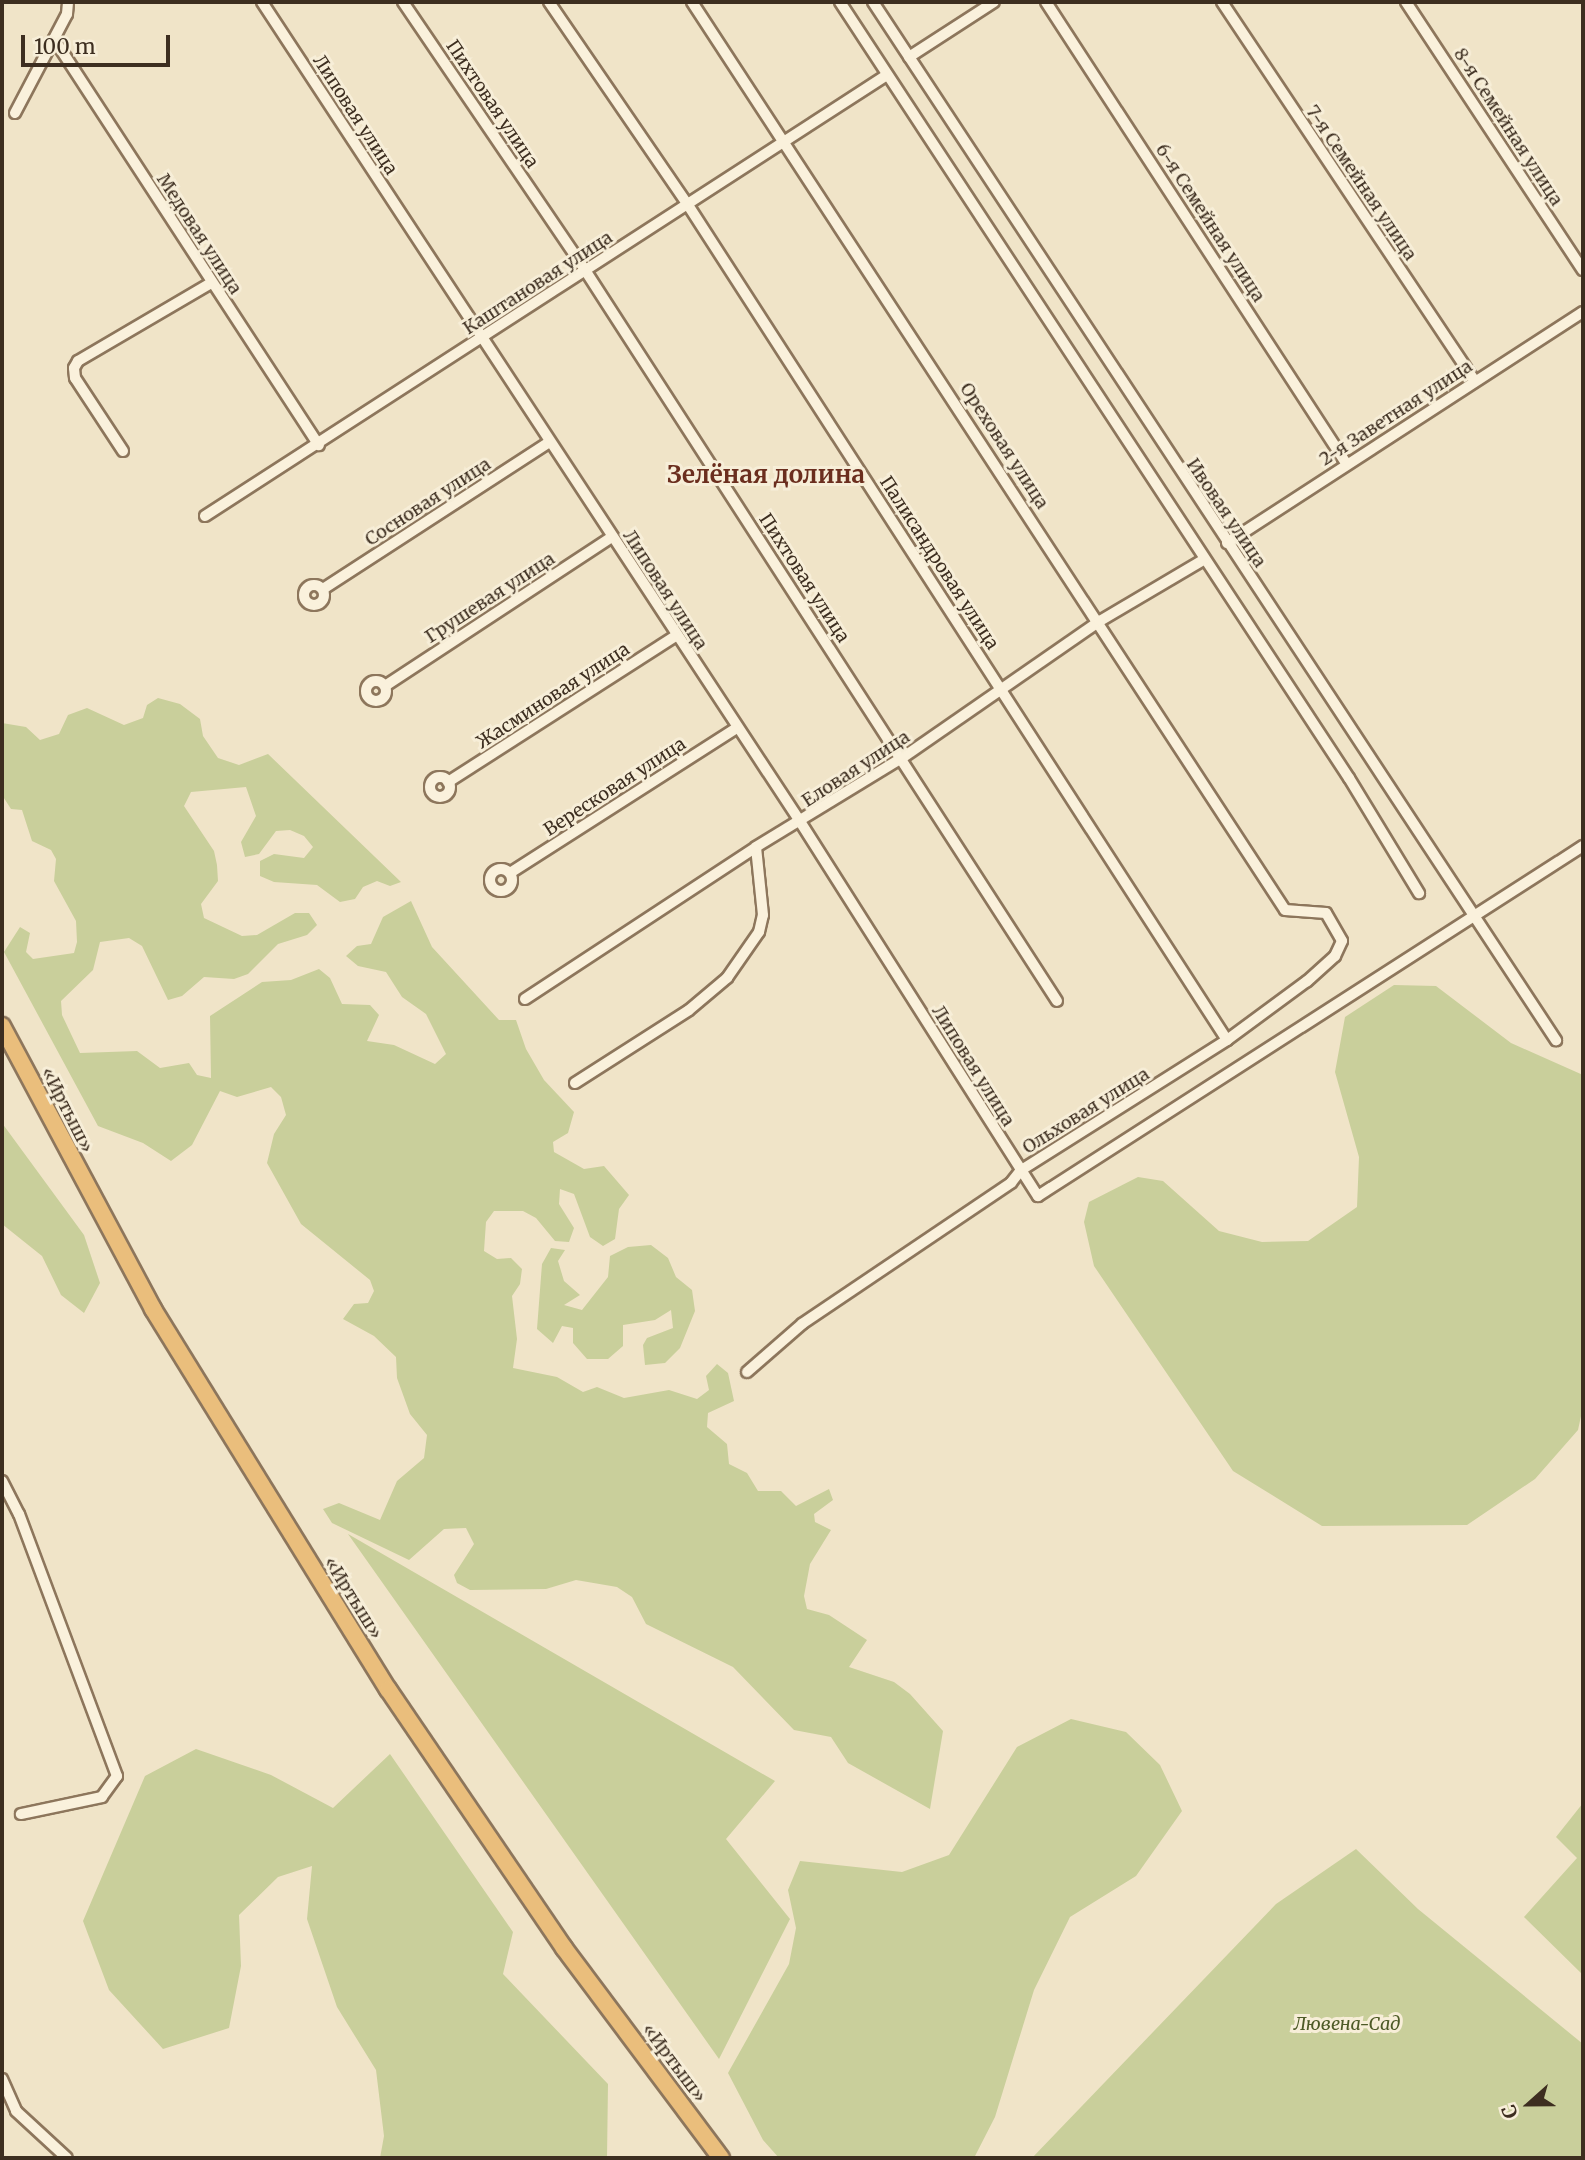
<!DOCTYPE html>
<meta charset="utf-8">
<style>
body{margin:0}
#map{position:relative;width:1585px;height:2160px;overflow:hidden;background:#f0e4c8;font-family:Merriweather,serif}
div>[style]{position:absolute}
.green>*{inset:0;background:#c9cf9b}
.roads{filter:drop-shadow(2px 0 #8d765c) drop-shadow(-2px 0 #8d765c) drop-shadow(0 2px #8d765c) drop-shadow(0 -2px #8d765c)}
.minor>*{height:10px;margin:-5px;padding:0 5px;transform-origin:5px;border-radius:5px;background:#faf1dc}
.minor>.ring{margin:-5px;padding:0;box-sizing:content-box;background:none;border:10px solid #faf1dc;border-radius:50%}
.trunk>*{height:16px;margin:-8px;padding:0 8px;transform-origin:8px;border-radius:8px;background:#eabe7c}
span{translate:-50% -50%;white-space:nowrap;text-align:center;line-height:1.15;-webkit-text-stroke:6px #f7eed8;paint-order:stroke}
.street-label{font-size:18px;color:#3d2e20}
.park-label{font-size:18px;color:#4d5a26;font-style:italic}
.district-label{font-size:24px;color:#6b2e1e;font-weight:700}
.frame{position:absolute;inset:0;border:4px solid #3d2e20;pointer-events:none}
.north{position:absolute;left:1494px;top:2069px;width:70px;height:70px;-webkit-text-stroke:5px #f7eed8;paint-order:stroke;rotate:249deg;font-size:19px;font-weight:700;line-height:28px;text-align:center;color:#3d2e20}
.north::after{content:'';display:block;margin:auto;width:24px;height:32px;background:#3d2e20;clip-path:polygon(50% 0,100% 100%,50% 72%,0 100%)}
.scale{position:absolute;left:21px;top:35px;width:149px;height:32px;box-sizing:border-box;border:4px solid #3d2e20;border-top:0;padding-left:9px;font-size:21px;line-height:24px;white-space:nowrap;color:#3d2e20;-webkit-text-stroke:5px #f7eed8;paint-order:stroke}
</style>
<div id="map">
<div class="green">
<i style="clip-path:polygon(158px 698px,180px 704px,200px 719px,203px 736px,218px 758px,239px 765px,268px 754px,401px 882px,390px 886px,377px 881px,363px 887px,355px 899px,340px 902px,317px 885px,274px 882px,260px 876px,260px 861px,274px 854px,304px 858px,313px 847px,304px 836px,290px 830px,276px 831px,259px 854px,245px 857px,241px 842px,256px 816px,246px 787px,191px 792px,184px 806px,214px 851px,217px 865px,218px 881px,201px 904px,204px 918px,242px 936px,257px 935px,295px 913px,309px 913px,317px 925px,307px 935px,278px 944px,248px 974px,234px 979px,204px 977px,182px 996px,168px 1000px,142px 946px,129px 938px,100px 942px,93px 970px,61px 1001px,62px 1015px,80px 1053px,137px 1051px,160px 1068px,189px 1063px,197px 1075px,211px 1078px,210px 1016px,262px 982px,291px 980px,319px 969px,330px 978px,342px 1004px,370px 1005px,379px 1015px,367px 1041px,394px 1045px,435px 1064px,446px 1054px,426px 1014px,402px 997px,386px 972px,358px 966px,346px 956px,357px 946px,371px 944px,383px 917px,411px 901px,432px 947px,499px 1020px,516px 1020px,526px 1049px,544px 1080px,574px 1112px,568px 1133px,553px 1142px,554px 1152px,584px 1169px,604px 1166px,629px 1195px,619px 1209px,615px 1239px,603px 1246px,590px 1237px,574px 1194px,560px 1189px,559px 1204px,574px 1228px,569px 1242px,555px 1241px,536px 1218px,523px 1211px,494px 1211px,486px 1222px,484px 1251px,497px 1259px,511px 1258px,522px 1269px,520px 1284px,512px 1296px,517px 1339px,513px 1368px,557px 1377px,583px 1392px,597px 1387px,624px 1398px,669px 1390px,697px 1399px,709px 1390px,706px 1376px,717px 1364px,728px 1373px,734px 1401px,708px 1413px,707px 1427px,727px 1444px,729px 1464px,747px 1473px,758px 1491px,781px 1491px,796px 1506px,829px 1489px,833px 1500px,814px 1514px,815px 1522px,831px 1530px,810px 1564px,804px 1596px,807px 1609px,829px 1615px,867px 1640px,849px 1667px,894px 1682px,910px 1694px,943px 1731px,930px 1809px,848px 1763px,831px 1737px,794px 1730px,733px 1667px,646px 1624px,632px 1597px,617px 1587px,576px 1580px,546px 1589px,470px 1590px,457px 1583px,454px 1575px,474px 1544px,466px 1528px,444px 1529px,409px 1560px,332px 1523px,323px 1509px,339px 1503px,380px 1520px,397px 1481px,424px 1458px,427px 1435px,410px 1414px,397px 1378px,396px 1357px,374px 1336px,343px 1319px,354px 1304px,368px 1303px,374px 1291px,370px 1280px,301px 1224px,267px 1163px,274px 1134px,286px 1115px,281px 1097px,271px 1087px,237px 1097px,220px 1091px,192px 1145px,171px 1161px,143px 1143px,98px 1126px,4px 952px,20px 927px,30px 933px,26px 952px,33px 959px,74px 953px,77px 942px,76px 921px,54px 881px,56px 859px,51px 850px,32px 841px,22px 810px,11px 809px,2px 795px,2px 723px,26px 727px,40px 740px,59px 734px,68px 715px,87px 708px,124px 725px,143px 718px,147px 705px)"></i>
<i style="clip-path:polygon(1394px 985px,1436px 986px,1511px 1043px,1583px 1075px,1583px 1407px,1578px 1430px,1535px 1479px,1467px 1525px,1322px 1526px,1233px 1471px,1094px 1266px,1084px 1222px,1089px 1202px,1138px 1177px,1163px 1181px,1219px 1231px,1262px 1242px,1308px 1241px,1357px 1207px,1359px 1157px,1335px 1072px,1345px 1017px)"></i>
<i style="clip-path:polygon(2px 1123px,84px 1235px,100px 1283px,84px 1313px,61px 1295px,42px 1256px,2px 1224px)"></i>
<i style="clip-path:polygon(651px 1245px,668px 1258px,676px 1277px,692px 1290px,695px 1311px,680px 1348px,665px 1363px,645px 1365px,643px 1345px,647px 1338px,673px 1328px,671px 1310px,655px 1320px,623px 1325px,623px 1346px,608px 1359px,587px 1359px,573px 1343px,573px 1328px,562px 1326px,553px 1343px,537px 1329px,542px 1264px,551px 1248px,565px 1250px,558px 1261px,564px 1281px,580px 1295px,564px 1305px,582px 1310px,608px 1277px,610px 1256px,628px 1247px)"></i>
<i style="clip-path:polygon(348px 1534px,775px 1781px,726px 1839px,790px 1919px,719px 2059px)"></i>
<i style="clip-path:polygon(1071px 1719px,1126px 1732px,1160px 1765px,1182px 1811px,1136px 1876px,1070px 1917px,1034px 1990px,995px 2117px,974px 2158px,779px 2158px,763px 2140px,728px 2073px,789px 1964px,796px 1928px,788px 1890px,800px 1861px,902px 1872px,949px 1855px,1017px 1747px)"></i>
<i style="clip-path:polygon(196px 1749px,271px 1775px,333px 1808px,390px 1754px,513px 1932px,503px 1974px,608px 2084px,607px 2158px,380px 2158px,384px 2136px,376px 2070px,337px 2007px,307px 1919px,312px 1866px,278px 1877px,239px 1915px,241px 1966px,229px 2028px,163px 2049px,109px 1990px,83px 1921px,145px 1776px)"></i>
<i style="clip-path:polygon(1583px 1803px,1583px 1975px,1524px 1917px,1577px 1858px,1556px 1837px)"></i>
<i style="clip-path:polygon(1356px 1849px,1418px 1909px,1583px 2044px,1583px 2158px,1032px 2158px,1276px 1904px)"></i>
</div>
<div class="roads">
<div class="minor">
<i style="left:262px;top:2px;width:982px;rotate:56.71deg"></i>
<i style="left:801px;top:823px;width:442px;rotate:57.6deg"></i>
<i style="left:1038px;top:1196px;width:648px;rotate:-32.71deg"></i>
<i style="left:403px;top:2px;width:324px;rotate:55.8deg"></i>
<i style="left:585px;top:270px;width:870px;rotate:57.15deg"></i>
<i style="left:549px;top:2px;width:246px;rotate:55.6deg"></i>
<i style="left:688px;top:205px;width:994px;rotate:57.16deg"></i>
<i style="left:692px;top:2px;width:1084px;rotate:56.85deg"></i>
<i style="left:1285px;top:910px;width:41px;rotate:4.2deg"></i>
<i style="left:1326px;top:913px;width:32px;rotate:60deg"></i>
<i style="left:1342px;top:941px;width:17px;rotate:115deg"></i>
<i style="left:1335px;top:956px;width:38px;rotate:138deg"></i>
<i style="left:1307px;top:981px;width:99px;rotate:143.6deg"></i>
<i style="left:1227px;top:1040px;width:244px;rotate:147.7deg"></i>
<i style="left:1021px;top:1170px;width:16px;rotate:128deg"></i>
<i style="left:1011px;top:1183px;width:252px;rotate:146deg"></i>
<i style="left:802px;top:1324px;width:73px;rotate:138.9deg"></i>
<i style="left:840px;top:2px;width:928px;rotate:56.74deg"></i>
<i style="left:1349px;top:778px;width:135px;rotate:58.7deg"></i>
<i style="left:873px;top:2px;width:1243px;rotate:56.66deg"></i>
<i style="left:1046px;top:2px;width:550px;rotate:56.95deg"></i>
<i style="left:1222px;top:2px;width:456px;rotate:56.3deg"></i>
<i style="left:1406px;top:2px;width:321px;rotate:56.6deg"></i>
<i style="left:54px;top:39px;width:485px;rotate:56.9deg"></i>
<i style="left:909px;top:57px;width:101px;rotate:-32.9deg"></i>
<i style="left:15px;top:113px;width:112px;rotate:-62.3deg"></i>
<i style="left:67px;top:14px;width:12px;rotate:-85deg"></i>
<i style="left:123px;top:451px;width:87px;rotate:-123.3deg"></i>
<i style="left:75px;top:378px;width:10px;rotate:-96deg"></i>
<i style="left:74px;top:368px;width:8px;rotate:-60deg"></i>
<i style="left:78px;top:361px;width:154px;rotate:-30.4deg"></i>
<i style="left:205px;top:516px;width:812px;rotate:-32.89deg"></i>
<i style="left:1227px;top:543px;width:424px;rotate:-33deg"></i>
<i class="ring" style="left:304px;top:585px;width:10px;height:10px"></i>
<i style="left:323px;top:589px;width:270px;rotate:-33deg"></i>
<i class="ring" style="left:366px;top:681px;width:10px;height:10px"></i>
<i style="left:385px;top:686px;width:272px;rotate:-33.3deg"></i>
<i class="ring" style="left:430px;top:777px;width:10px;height:10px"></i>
<i style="left:448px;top:782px;width:270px;rotate:-32.7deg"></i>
<i class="ring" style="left:490px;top:869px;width:12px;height:12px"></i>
<i style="left:510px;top:873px;width:269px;rotate:-32.6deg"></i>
<i style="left:525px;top:999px;width:277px;rotate:-33.3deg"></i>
<i style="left:756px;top:847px;width:171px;rotate:-31.4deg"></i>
<i style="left:902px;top:758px;width:241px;rotate:-34.7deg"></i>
<i style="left:1100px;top:621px;width:120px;rotate:-30.6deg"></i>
<i style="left:575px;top:1083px;width:135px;rotate:-32.6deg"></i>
<i style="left:689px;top:1010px;width:50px;rotate:-40.1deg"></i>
<i style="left:727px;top:978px;width:56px;rotate:-55.2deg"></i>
<i style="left:759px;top:932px;width:17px;rotate:-77deg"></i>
<i style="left:763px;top:915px;width:68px;rotate:-95.9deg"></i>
<i style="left:2px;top:1481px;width:37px;rotate:63deg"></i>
<i style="left:19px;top:1514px;width:280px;rotate:69.5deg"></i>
<i style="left:117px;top:1776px;width:26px;rotate:126deg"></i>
<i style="left:102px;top:1797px;width:83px;rotate:168.1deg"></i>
<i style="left:2px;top:2079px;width:35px;rotate:66deg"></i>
<i style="left:16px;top:2111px;width:69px;rotate:42.7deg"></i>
</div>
<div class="trunk">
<i style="left:2px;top:1026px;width:321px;rotate:61.9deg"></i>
<i style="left:153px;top:1309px;width:447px;rotate:58.3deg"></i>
<i style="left:388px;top:1689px;width:313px;rotate:55.8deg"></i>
<i style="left:564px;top:1948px;width:262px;rotate:53.2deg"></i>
</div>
</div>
<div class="street-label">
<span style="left:492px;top:104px;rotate:56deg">Пихтовая улица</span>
<span style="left:355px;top:115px;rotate:57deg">Липовая улица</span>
<span style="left:1508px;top:127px;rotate:57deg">8-я Семейная улица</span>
<span style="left:1361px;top:183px;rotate:56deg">7-я Семейная улица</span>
<span style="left:1210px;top:223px;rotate:57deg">6-я Семейная улица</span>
<span style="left:199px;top:234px;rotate:57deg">Медовая улица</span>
<span style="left:538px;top:283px;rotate:-33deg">Каштановая улица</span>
<span style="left:1396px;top:413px;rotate:-33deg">2-я Заветная улица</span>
<span style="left:1004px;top:446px;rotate:57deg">Ореховая улица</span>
<span style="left:428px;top:502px;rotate:-33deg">Сосновая улица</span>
<span style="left:1226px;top:513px;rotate:56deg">Ивовая улица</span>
<span style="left:939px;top:563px;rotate:57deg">Палисандровая улица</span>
<span style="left:804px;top:578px;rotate:57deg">Пихтовая улица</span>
<span style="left:665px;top:590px;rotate:57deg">Липовая улица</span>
<span style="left:490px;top:598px;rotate:-33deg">Грушевая улица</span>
<span style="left:553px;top:696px;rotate:-33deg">Жасминовая улица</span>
<span style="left:856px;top:769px;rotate:-33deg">Еловая улица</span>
<span style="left:615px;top:787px;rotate:-33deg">Вересковая улица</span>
<span style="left:973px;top:1066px;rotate:58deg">Липовая улица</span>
<span style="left:67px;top:1110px;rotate:63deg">«Иртыш»</span>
<span style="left:1086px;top:1111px;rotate:-32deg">Ольховая улица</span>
<span style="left:353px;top:1598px;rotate:58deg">«Иртыш»</span>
<span style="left:674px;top:2063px;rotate:53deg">«Иртыш»</span>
</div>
<div class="park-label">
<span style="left:1347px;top:2024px">Лювена-Сад</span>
</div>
<div class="district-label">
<span style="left:766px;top:475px">Зелёная долина</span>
</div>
<div class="frame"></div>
<div class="north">С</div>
<div class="scale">100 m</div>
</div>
